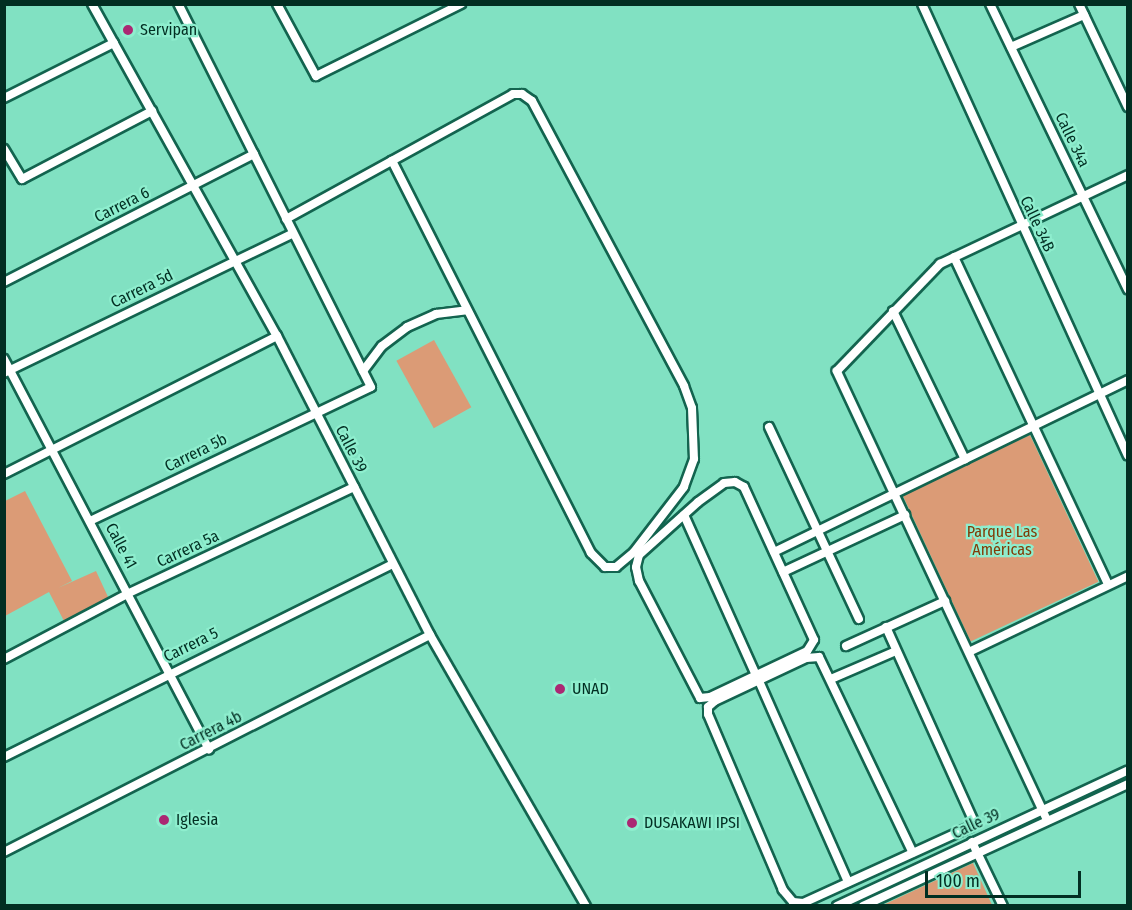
<!DOCTYPE html>
<meta charset="utf-8">
<style>
body{margin:0}
#map{position:relative;width:1132px;height:910px;overflow:hidden;background:#81e1c2;font-family:"Fira Sans Condensed",sans-serif}
div>[style]{position:absolute}
.green>*{inset:0;background:#db9b76;transform-origin:0 0}
.roads{filter:drop-shadow(2px 0 #13644f) drop-shadow(-2px 0 #13644f) drop-shadow(0 2px #13644f) drop-shadow(0 -2px #13644f)}
.minor>*{height:8px;margin:-4px;padding:0 4px;transform-origin:4px;border-radius:4px;background:#fff}
.dots>*{width:16px;height:16px;translate:-50% -50%;box-sizing:border-box;border:3px solid #8eeece;border-radius:50%}
span{translate:-50% -50%;white-space:nowrap;text-align:center;line-height:1.15;-webkit-text-stroke:4.5px #8eeece;paint-order:stroke}
.poi-label{font-size:16px;color:#022e22}
.left{translate:0 -50%;text-align:left}
.street-label{font-size:16px;color:#022e22}
.park-label{font-size:16px;color:#803c08}
.frame{position:absolute;inset:0;border:6px solid #022e22;pointer-events:none}
.scale{position:absolute;left:925px;top:871px;width:156px;height:27px;box-sizing:border-box;border:3px solid #022e22;border-top:0;padding-left:8px;font-size:18px;line-height:21px;white-space:nowrap;color:#022e22;-webkit-text-stroke:4px #8eeece;paint-order:stroke}
</style>
<div id="map">
<div class="green">
<i style="left:434px;top:340px;width:77px;height:43px;rotate:61deg"></i>
<i style="left:1030px;top:435px;width:162px;height:141px;rotate:65deg"></i>
<i style="clip-path:polygon(25px 491px,72px 581px,58px 588px,96px 571px,109px 599px,64px 621px,49px 592px,5px 616px,5px 501px)"></i>
<i style="clip-path:polygon(973px 863px,992px 905px,883px 905px)"></i>
</div>
<div class="roads">
<div class="minor">
<i style="left:92px;top:4px;width:380px;rotate:60.9deg"></i>
<i style="left:277px;top:336px;width:336px;rotate:62.9deg"></i>
<i style="left:430px;top:635px;width:313px;rotate:60.1deg"></i>
<i style="left:277px;top:4px;width:82px;rotate:61.6deg"></i>
<i style="left:316px;top:76px;width:162px;rotate:-26.4deg"></i>
<i style="left:922px;top:4px;width:496px;rotate:65.5deg"></i>
<i style="left:990px;top:4px;width:317px;rotate:64.2deg"></i>
<i style="left:1079px;top:4px;width:114px;rotate:64.6deg"></i>
<i style="left:1011px;top:47px;width:80px;rotate:-23.7deg"></i>
<i style="left:4px;top:98px;width:123px;rotate:-26.6deg"></i>
<i style="left:4px;top:149px;width:35px;rotate:59deg"></i>
<i style="left:22px;top:179px;width:147px;rotate:-27.6deg"></i>
<i style="left:286px;top:219px;width:259px;rotate:-28.8deg"></i>
<i style="left:513px;top:94px;width:9px"></i>
<i style="left:522px;top:94px;width:12px;rotate:35deg"></i>
<i style="left:532px;top:101px;width:323px;rotate:61.9deg"></i>
<i style="left:684px;top:386px;width:23px;rotate:70deg"></i>
<i style="left:692px;top:408px;width:51px;rotate:87.8deg"></i>
<i style="left:694px;top:459px;width:30px;rotate:110deg"></i>
<i style="left:684px;top:487px;width:82px;rotate:127.6deg"></i>
<i style="left:634px;top:552px;width:23px;rotate:140deg"></i>
<i style="left:616px;top:567px;width:11px;rotate:180deg"></i>
<i style="left:605px;top:567px;width:20px;rotate:-135deg"></i>
<i style="left:591px;top:553px;width:440px;rotate:-116.9deg"></i>
<i style="left:954px;top:257px;width:361px;rotate:64.8deg"></i>
<i style="left:4px;top:282px;width:281px;rotate:-27.1deg"></i>
<i style="left:893px;top:311px;width:165px;rotate:64.1deg"></i>
<i style="left:4px;top:359px;width:441px;rotate:62.3deg"></i>
<i style="left:363px;top:371px;width:31px;rotate:-53deg"></i>
<i style="left:382px;top:346px;width:31px;rotate:-37deg"></i>
<i style="left:407px;top:327px;width:32px;rotate:-24deg"></i>
<i style="left:436px;top:314px;width:31px;rotate:-7deg"></i>
<i style="left:4px;top:373px;width:321px;rotate:-25.8deg"></i>
<i style="left:769px;top:427px;width:212px;rotate:64.9deg"></i>
<i style="left:4px;top:474px;width:306px;rotate:-26.8deg"></i>
<i style="left:735px;top:482px;width:10px;rotate:29deg"></i>
<i style="left:744px;top:487px;width:168px;rotate:65.4deg"></i>
<i style="left:814px;top:640px;width:13px;rotate:122deg"></i>
<i style="left:807px;top:651px;width:107px;rotate:154.6deg"></i>
<i style="left:710px;top:697px;width:10px;rotate:174deg"></i>
<i style="left:700px;top:698px;width:132px;rotate:-117.5deg"></i>
<i style="left:639px;top:581px;width:14px;rotate:-102deg"></i>
<i style="left:636px;top:567px;width:12px;rotate:-76deg"></i>
<i style="left:639px;top:555px;width:79px;rotate:-41.9deg"></i>
<i style="left:698px;top:502px;width:32px;rotate:-36deg"></i>
<i style="left:724px;top:483px;width:11px;rotate:-5deg"></i>
<i style="left:684px;top:515px;width:175px;rotate:65.8deg"></i>
<i style="left:90px;top:521px;width:311px;rotate:-25.5deg"></i>
<i style="left:371px;top:387px;width:429px;rotate:-116.7deg"></i>
<i style="left:774px;top:552px;width:394px;rotate:-25.9deg"></i>
<i style="left:783px;top:572px;width:135px;rotate:-25deg"></i>
<i style="left:886px;top:627px;width:214px;rotate:65.7deg"></i>
<i style="left:974px;top:822px;width:6px;rotate:129deg"></i>
<i style="left:970px;top:827px;width:183px;rotate:155.5deg"></i>
<i style="left:803px;top:903px;width:10px;rotate:-174deg"></i>
<i style="left:793px;top:902px;width:16px;rotate:-130deg"></i>
<i style="left:783px;top:890px;width:191px;rotate:-113.1deg"></i>
<i style="left:708px;top:714px;width:7px;rotate:-90deg"></i>
<i style="left:708px;top:707px;width:9px;rotate:-41deg"></i>
<i style="left:715px;top:701px;width:101px;rotate:-25.3deg"></i>
<i style="left:806px;top:658px;width:13px;rotate:-4deg"></i>
<i style="left:819px;top:657px;width:217px;rotate:64.4deg"></i>
<i style="left:846px;top:646px;width:109px;rotate:-24.4deg"></i>
<i style="left:969px;top:652px;width:176px;rotate:-25.5deg"></i>
<i style="left:4px;top:659px;width:141px;rotate:-27.8deg"></i>
<i style="left:129px;top:593px;width:249px;rotate:-25.2deg"></i>
<i style="left:831px;top:679px;width:71px;rotate:-23.3deg"></i>
<i style="left:759px;top:681px;width:220px;rotate:66.1deg"></i>
<i style="left:4px;top:757px;width:434px;rotate:-26.4deg"></i>
<i style="left:1047px;top:820px;width:496px;rotate:-115.1deg"></i>
<i style="left:837px;top:371px;width:149px;rotate:-46.1deg"></i>
<i style="left:940px;top:264px;width:208px;rotate:-25.3deg"></i>
<i style="left:972px;top:842px;width:71px;rotate:64.2deg"></i>
<i style="left:4px;top:852px;width:478px;rotate:-27deg"></i>
<i style="left:837px;top:906px;width:321px;rotate:-25deg"></i>
<i style="left:863px;top:906px;width:292px;rotate:-24.7deg"></i>
</div>
</div>
<div class="dots">
<i style="left:128px;top:30px;background:#ab2873"></i>
<i style="left:560px;top:689px;background:#ab2873"></i>
<i style="left:164px;top:820px;background:#ab2873"></i>
<i style="left:632px;top:823px;background:#ab2873"></i>
</div>
<div class="poi-label">
<span class="left" style="left:140px;top:30px">Servipan</span>
<span class="left" style="left:572px;top:689px">UNAD</span>
<span class="left" style="left:176px;top:820px">Iglesia</span>
<span class="left" style="left:644px;top:823px">DUSAKAWI IPSI</span>
</div>
<div class="street-label">
<span style="left:1072px;top:140px;rotate:64deg">Calle 34a</span>
<span style="left:122px;top:205px;rotate:-27deg">Carrera 6</span>
<span style="left:1037px;top:224px;rotate:65deg">Calle 34B</span>
<span style="left:142px;top:289px;rotate:-26deg">Carrera 5d</span>
<span style="left:351px;top:449px;rotate:63deg">Calle 39</span>
<span style="left:196px;top:453px;rotate:-26deg">Carrera 5b</span>
<span style="left:121px;top:546px;rotate:62deg">Calle 41</span>
<span style="left:188px;top:549px;rotate:-25deg">Carrera 5a</span>
<span style="left:191px;top:645px;rotate:-26deg">Carrera 5</span>
<span style="left:211px;top:731px;rotate:-27deg">Carrera 4b</span>
<span style="left:976px;top:824px;rotate:-25deg">Calle 39</span>
</div>
<div class="park-label">
<span style="left:1002px;top:541px">Parque Las<br>Américas</span>
</div>
<div class="frame"></div>
<div class="scale">100 m</div>
</div>
